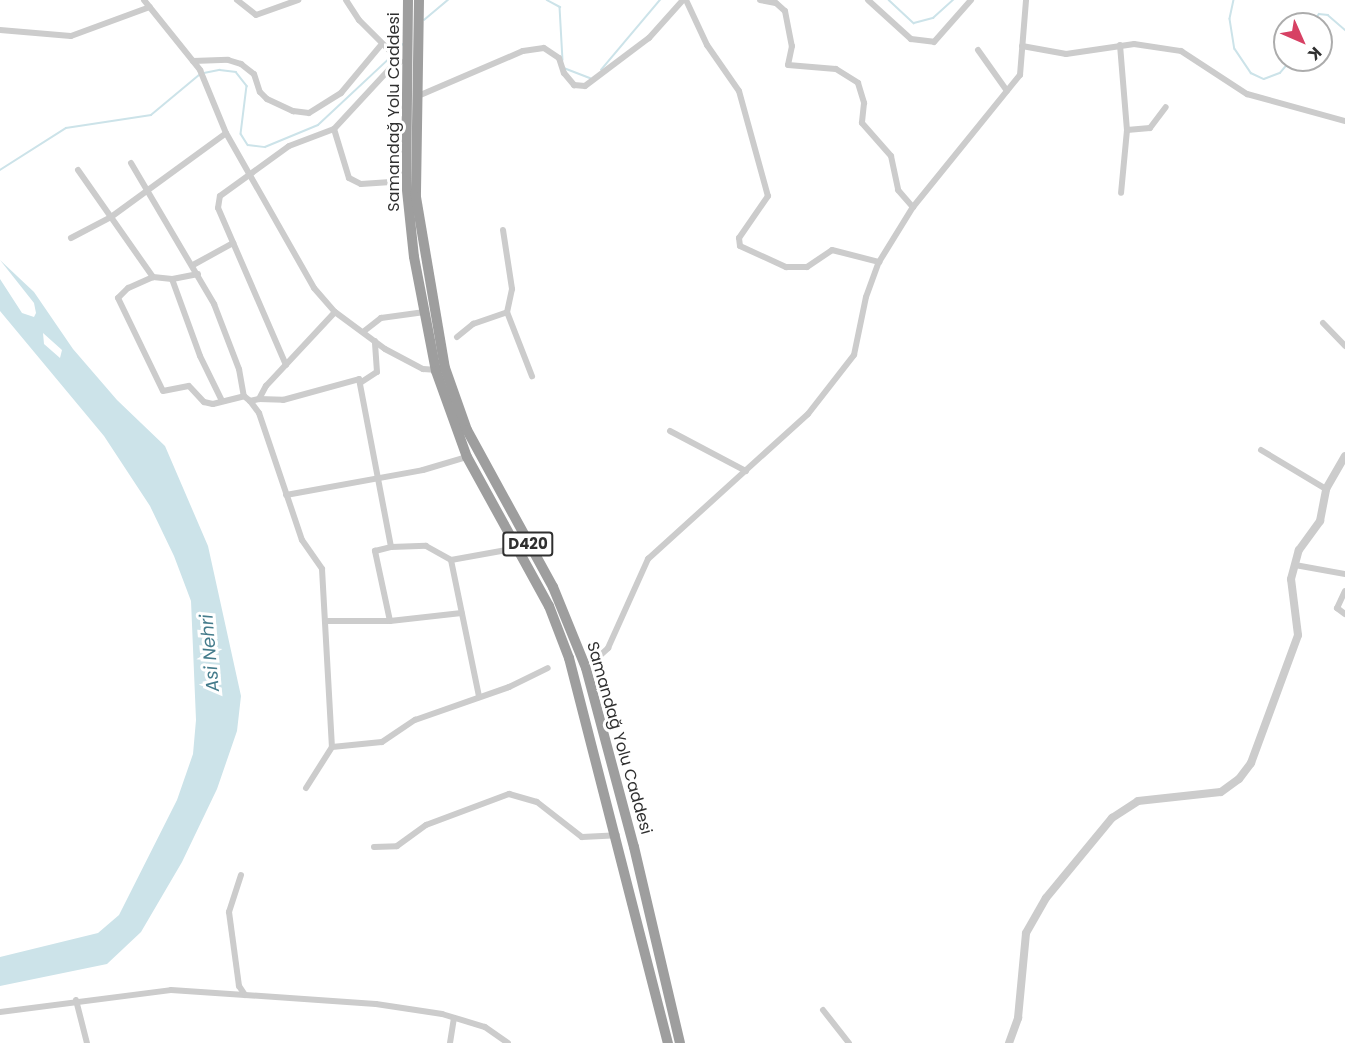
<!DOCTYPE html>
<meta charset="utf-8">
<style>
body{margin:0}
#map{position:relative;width:1345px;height:1043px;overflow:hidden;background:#fff;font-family:Poppins,sans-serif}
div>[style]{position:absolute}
.water>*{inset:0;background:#cce3e9}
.stream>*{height:1.5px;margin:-0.75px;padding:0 0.75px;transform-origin:0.75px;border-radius:0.75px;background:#cce3e9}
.minor>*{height:6px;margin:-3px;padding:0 3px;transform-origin:3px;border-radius:3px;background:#ccc}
.tertiary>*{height:8px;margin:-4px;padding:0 4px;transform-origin:4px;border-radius:4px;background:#ccc}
.trunk>*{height:10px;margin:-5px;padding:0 5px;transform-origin:5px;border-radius:5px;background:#9e9e9e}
span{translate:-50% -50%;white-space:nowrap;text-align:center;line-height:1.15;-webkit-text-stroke:6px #fff;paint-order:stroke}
.shield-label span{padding:2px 4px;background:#fff;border:2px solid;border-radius:4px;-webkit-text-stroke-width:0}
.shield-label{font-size:15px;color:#2f2f2f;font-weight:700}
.street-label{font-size:16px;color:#2f2f2f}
.water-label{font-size:18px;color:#447b8b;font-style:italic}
.north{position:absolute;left:1273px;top:12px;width:60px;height:60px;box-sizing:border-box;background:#fff;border:2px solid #acacac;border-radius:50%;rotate:135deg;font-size:16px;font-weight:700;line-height:24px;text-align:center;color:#2f2f2f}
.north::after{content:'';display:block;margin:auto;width:21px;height:27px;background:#d74164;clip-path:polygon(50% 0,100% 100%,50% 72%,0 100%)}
</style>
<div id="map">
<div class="water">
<i style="clip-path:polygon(evenodd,0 260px,34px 292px,73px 349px,117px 400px,165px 446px,208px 546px,241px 696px,237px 731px,217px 789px,182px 862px,141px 932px,107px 964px,0 986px,0 957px,98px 933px,119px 915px,177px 800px,193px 754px,196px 720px,191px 601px,174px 556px,150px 506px,104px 436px,0 311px,0 279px,22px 313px,34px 317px,36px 313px,34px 303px,0 260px,43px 333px,62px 350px,60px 358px,44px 344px,43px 333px)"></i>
</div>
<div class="stream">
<i style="left:547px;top:0;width:15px;rotate:28deg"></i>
<i style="left:560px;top:7px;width:53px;rotate:86.8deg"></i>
<i style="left:889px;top:0;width:34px;rotate:43deg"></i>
<i style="left:914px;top:23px;width:20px;rotate:-15deg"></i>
<i style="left:933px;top:18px;width:27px;rotate:-42deg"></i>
<i style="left:1234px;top:0;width:19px;rotate:102deg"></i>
<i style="left:1230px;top:19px;width:30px;rotate:81deg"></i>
<i style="left:1235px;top:49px;width:29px;rotate:56deg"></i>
<i style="left:1251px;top:73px;width:14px;rotate:25deg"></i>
<i style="left:1264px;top:79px;width:17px;rotate:-21deg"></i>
<i style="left:1280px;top:73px;width:17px;rotate:-50deg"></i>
<i style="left:424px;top:20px;width:31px;rotate:-40deg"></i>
<i style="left:1312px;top:24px;width:12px;rotate:-55deg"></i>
<i style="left:1319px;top:14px;width:9px;rotate:6deg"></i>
<i style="left:1328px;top:15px;width:23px;rotate:41deg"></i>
<i style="left:394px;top:54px;width:13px;rotate:-48deg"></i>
<i style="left:564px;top:68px;width:28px;rotate:21deg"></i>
<i style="left:601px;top:70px;width:92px;rotate:-49.9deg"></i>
<i style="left:204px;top:73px;width:16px;rotate:-11deg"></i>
<i style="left:220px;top:70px;width:16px;rotate:7deg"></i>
<i style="left:236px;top:72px;width:18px;rotate:52deg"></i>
<i style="left:247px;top:86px;width:48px;rotate:97.1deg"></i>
<i style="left:241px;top:134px;width:13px;rotate:58deg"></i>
<i style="left:248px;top:145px;width:17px;rotate:7deg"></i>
<i style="left:265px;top:147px;width:57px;rotate:-22.5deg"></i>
<i style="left:318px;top:125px;width:100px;rotate:-43deg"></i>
<i style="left:0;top:170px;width:78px;rotate:-32.5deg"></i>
<i style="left:66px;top:128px;width:86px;rotate:-8.7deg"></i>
<i style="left:151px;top:115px;width:62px;rotate:-39.8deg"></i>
</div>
<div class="minor">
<i style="left:144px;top:0;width:90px;rotate:51.3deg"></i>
<i style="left:200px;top:70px;width:68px;rotate:67.6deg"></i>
<i style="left:226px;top:133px;width:178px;rotate:60.4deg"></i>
<i style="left:314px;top:288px;width:32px;rotate:49deg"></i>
<i style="left:335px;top:312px;width:62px;rotate:36.5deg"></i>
<i style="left:385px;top:349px;width:43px;rotate:27.8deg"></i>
<i style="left:423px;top:369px;width:15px;rotate:4deg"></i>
<i style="left:237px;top:0;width:24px;rotate:38deg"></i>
<i style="left:256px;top:15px;width:45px;rotate:-19.7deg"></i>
<i style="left:346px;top:0;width:24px;rotate:57deg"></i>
<i style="left:359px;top:20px;width:59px;rotate:45deg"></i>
<i style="left:686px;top:0;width:50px;rotate:65deg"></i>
<i style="left:707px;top:45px;width:56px;rotate:55.2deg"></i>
<i style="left:739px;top:91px;width:109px;rotate:74.6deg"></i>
<i style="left:768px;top:196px;width:51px;rotate:124.6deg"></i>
<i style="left:739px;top:238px;width:8px;rotate:83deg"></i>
<i style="left:740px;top:246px;width:51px;rotate:24.5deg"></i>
<i style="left:786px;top:267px;width:21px"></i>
<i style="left:807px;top:267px;width:30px;rotate:-34deg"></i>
<i style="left:832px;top:250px;width:49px;rotate:14.3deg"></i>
<i style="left:760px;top:0;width:16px;rotate:11deg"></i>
<i style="left:776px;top:3px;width:12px;rotate:42deg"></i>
<i style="left:785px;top:11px;width:36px;rotate:79deg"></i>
<i style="left:792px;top:46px;width:19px;rotate:102deg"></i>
<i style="left:788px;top:65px;width:48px;rotate:4.8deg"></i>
<i style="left:836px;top:69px;width:26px;rotate:32deg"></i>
<i style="left:858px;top:83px;width:21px;rotate:73deg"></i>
<i style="left:864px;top:103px;width:20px;rotate:96deg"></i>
<i style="left:862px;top:123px;width:44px;rotate:48.7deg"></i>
<i style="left:891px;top:156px;width:35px;rotate:78deg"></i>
<i style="left:898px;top:190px;width:23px;rotate:49deg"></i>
<i style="left:868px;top:0;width:58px;rotate:42.2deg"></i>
<i style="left:911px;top:39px;width:23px;rotate:7deg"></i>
<i style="left:934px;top:42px;width:56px;rotate:-48.6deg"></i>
<i style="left:0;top:30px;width:71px;rotate:4.8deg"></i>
<i style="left:71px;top:36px;width:84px;rotate:-20.2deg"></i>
<i style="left:1120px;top:45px;width:85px;rotate:85.3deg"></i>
<i style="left:1127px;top:130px;width:63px;rotate:95.4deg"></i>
<i style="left:1022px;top:46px;width:45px;rotate:10.3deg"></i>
<i style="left:1066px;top:54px;width:69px;rotate:-8.4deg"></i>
<i style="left:1134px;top:44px;width:48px;rotate:8.5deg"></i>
<i style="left:1181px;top:51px;width:79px;rotate:33.1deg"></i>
<i style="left:1247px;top:94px;width:102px;rotate:15.4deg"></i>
<i style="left:978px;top:50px;width:50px;rotate:54.7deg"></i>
<i style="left:193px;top:61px;width:35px;rotate:-2deg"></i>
<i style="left:228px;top:60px;width:14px;rotate:17deg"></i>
<i style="left:241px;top:64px;width:16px;rotate:38deg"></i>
<i style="left:254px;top:74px;width:19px;rotate:72deg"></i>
<i style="left:260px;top:92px;width:10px;rotate:45deg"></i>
<i style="left:267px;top:99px;width:29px;rotate:25deg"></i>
<i style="left:293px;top:111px;width:16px;rotate:7deg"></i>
<i style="left:309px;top:113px;width:38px;rotate:-32deg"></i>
<i style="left:341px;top:93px;width:62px;rotate:-50.2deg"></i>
<i style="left:418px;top:96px;width:114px;rotate:-23.2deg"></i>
<i style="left:523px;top:51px;width:21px;rotate:-8deg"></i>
<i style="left:544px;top:48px;width:18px;rotate:34deg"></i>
<i style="left:559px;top:58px;width:16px;rotate:72deg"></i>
<i style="left:564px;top:73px;width:16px;rotate:50deg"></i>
<i style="left:574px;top:85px;width:11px;rotate:5deg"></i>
<i style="left:585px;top:86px;width:80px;rotate:-36.9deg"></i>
<i style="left:649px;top:38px;width:51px;rotate:-48.2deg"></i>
<i style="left:334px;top:129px;width:51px;rotate:73deg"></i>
<i style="left:349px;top:178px;width:13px;rotate:27deg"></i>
<i style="left:361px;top:184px;width:45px;rotate:-3.8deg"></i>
<i style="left:1127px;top:130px;width:23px;rotate:-5deg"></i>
<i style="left:1150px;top:128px;width:26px;rotate:-53deg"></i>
<i style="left:131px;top:163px;width:164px;rotate:59.5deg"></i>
<i style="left:214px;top:304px;width:70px;rotate:69deg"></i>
<i style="left:239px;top:369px;width:27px;rotate:80deg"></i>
<i style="left:78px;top:170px;width:131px;rotate:55deg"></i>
<i style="left:503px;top:230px;width:60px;rotate:81.3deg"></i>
<i style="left:512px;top:289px;width:24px;rotate:102deg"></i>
<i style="left:507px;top:312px;width:69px;rotate:68.7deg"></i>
<i style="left:71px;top:238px;width:45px;rotate:-27.7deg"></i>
<i style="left:111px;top:217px;width:142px;rotate:-36.1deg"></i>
<i style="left:193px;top:265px;width:46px;rotate:-28.8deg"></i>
<i style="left:198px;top:274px;width:26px;rotate:169deg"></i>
<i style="left:172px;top:279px;width:19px;rotate:-174deg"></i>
<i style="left:153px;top:277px;width:27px;rotate:156deg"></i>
<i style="left:128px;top:288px;width:14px;rotate:135deg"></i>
<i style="left:118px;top:298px;width:103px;rotate:64.2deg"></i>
<i style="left:163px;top:391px;width:26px;rotate:-11deg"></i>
<i style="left:189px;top:386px;width:22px;rotate:47deg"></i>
<i style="left:204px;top:402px;width:9px;rotate:13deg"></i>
<i style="left:213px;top:404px;width:32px;rotate:-14deg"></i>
<i style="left:244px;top:396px;width:8px;rotate:40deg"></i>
<i style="left:250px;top:401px;width:9px;rotate:-13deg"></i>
<i style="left:259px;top:399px;width:15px;rotate:-62deg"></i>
<i style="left:266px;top:386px;width:101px;rotate:-47deg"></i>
<i style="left:172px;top:279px;width:82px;rotate:70deg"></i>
<i style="left:200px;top:356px;width:50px;rotate:63.9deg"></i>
<i style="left:1323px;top:323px;width:32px;rotate:46deg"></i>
<i style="left:363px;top:332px;width:23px;rotate:-38deg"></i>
<i style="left:381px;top:318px;width:44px;rotate:-7.8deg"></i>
<i style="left:457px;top:337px;width:21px;rotate:-39deg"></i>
<i style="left:473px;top:324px;width:36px;rotate:-19deg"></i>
<i style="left:286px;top:365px;width:171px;rotate:-113.4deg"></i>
<i style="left:218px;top:208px;width:12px;rotate:-81deg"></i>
<i style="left:220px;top:196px;width:85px;rotate:-35.9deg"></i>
<i style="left:289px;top:146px;width:48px;rotate:-20.7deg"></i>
<i style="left:334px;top:129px;width:94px;rotate:-47.2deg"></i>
<i style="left:360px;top:383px;width:20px;rotate:-33deg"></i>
<i style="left:377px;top:372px;width:31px;rotate:-94deg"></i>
<i style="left:259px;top:399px;width:24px;rotate:2deg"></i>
<i style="left:283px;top:400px;width:79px;rotate:-15.4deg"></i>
<i style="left:359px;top:379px;width:171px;rotate:79.2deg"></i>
<i style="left:391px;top:547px;width:35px;rotate:-2deg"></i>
<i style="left:426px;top:546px;width:29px;rotate:29deg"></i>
<i style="left:451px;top:560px;width:140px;rotate:78.4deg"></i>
<i style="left:250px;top:401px;width:15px;rotate:53deg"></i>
<i style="left:259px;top:413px;width:134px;rotate:71.3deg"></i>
<i style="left:302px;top:540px;width:35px;rotate:55deg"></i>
<i style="left:322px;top:569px;width:178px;rotate:86.8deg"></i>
<i style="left:670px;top:431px;width:86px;rotate:27.8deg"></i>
<i style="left:1261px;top:450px;width:76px;rotate:31deg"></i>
<i style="left:286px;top:495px;width:139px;rotate:-10.3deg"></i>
<i style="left:423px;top:470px;width:46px;rotate:-16.5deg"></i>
<i style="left:451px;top:560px;width:68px;rotate:-10.2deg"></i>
<i style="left:1295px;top:565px;width:51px;rotate:10.2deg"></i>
<i style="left:1345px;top:591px;width:19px;rotate:115deg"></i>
<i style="left:1337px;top:608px;width:10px;rotate:37deg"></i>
<i style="left:326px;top:621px;width:64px"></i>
<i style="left:390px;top:621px;width:72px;rotate:-6.3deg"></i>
<i style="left:390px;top:621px;width:72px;rotate:-102.1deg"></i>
<i style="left:375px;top:551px;width:16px;rotate:-14deg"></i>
<i style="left:586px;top:668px;width:30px;rotate:-42deg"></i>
<i style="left:608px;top:648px;width:98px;rotate:-65.8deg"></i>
<i style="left:648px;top:559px;width:216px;rotate:-42.2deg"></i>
<i style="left:808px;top:414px;width:75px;rotate:-52.1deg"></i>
<i style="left:854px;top:355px;width:59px;rotate:-78.3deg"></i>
<i style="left:866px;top:297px;width:37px;rotate:-70deg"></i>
<i style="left:879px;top:262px;width:65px;rotate:-58.3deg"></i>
<i style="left:913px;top:207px;width:170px;rotate:-51deg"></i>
<i style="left:1020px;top:75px;width:75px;rotate:-85.4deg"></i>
<i style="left:306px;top:788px;width:49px;rotate:-57.6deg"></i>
<i style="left:332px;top:747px;width:50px;rotate:-5.7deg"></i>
<i style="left:382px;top:742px;width:40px;rotate:-34deg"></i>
<i style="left:415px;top:720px;width:100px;rotate:-19.3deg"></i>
<i style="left:509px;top:687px;width:43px;rotate:-26deg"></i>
<i style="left:374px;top:847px;width:23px;rotate:-2deg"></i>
<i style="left:397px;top:846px;width:36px;rotate:-36deg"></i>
<i style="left:426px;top:825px;width:89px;rotate:-20.5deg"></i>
<i style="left:509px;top:794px;width:29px;rotate:16deg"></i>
<i style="left:537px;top:802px;width:57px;rotate:37.9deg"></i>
<i style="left:582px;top:837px;width:35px;rotate:-3deg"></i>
<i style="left:241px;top:875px;width:39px;rotate:108deg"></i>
<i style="left:229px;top:912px;width:75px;rotate:82.3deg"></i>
<i style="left:239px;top:986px;width:11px;rotate:56deg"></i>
<i style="left:76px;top:1000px;width:44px;rotate:75.7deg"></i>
<i style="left:823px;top:1010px;width:42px;rotate:51.8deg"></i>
<i style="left:0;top:1012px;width:172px;rotate:-7.3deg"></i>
<i style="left:171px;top:990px;width:74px;rotate:3.9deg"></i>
<i style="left:245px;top:995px;width:131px;rotate:3.9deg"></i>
<i style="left:376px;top:1004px;width:67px;rotate:8.6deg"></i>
<i style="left:442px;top:1014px;width:45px;rotate:16.8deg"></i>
<i style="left:485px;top:1027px;width:28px;rotate:35deg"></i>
<i style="left:450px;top:1043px;width:25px;rotate:-81deg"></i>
</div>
<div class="tertiary">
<i style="left:1009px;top:1043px;width:27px;rotate:-70deg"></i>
<i style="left:1018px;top:1018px;width:85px;rotate:-84.6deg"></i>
<i style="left:1026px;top:933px;width:40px;rotate:-60.3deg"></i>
<i style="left:1046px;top:898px;width:104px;rotate:-50.5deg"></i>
<i style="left:1112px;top:818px;width:31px;rotate:-33deg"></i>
<i style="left:1138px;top:801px;width:83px;rotate:-6.2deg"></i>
<i style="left:1221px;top:792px;width:22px;rotate:-36deg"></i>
<i style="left:1239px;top:779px;width:20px;rotate:-53deg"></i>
<i style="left:1251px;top:763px;width:136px;rotate:-69.8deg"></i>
<i style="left:1298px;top:635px;width:56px;rotate:-97.1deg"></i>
<i style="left:1291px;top:579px;width:30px;rotate:-75deg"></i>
<i style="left:1299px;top:550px;width:36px;rotate:-54deg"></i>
<i style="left:1320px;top:521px;width:33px;rotate:-79deg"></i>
<i style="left:1326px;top:489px;width:38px;rotate:-60deg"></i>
</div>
<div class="trunk">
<i style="left:408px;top:0;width:181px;rotate:90.6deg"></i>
<i style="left:406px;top:181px;width:76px;rotate:84deg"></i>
<i style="left:414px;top:257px;width:116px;rotate:79.1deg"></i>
<i style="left:436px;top:371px;width:91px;rotate:70.2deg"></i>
<i style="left:467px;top:457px;width:170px;rotate:61.2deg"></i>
<i style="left:549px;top:606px;width:56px;rotate:69deg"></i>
<i style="left:569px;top:658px;width:398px;rotate:75.6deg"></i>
<i style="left:419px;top:0;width:197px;rotate:90.9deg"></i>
<i style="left:416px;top:197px;width:173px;rotate:80.4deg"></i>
<i style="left:445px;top:368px;width:66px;rotate:70.5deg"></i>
<i style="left:467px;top:430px;width:179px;rotate:61.3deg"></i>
<i style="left:553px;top:587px;width:87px;rotate:67.8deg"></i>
<i style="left:586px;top:668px;width:185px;rotate:75deg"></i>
<i style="left:634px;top:847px;width:201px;rotate:76.8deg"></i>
</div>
<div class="shield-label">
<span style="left:528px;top:544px">D420</span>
</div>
<div class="street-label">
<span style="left:394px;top:112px;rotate:-90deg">Samandağ Yolu Caddesi</span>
<span style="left:619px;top:738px;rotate:74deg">Samandağ Yolu Caddesi</span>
</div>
<div class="water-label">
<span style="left:210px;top:653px;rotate:-95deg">Asi Nehri</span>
</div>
<div class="north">K</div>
</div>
